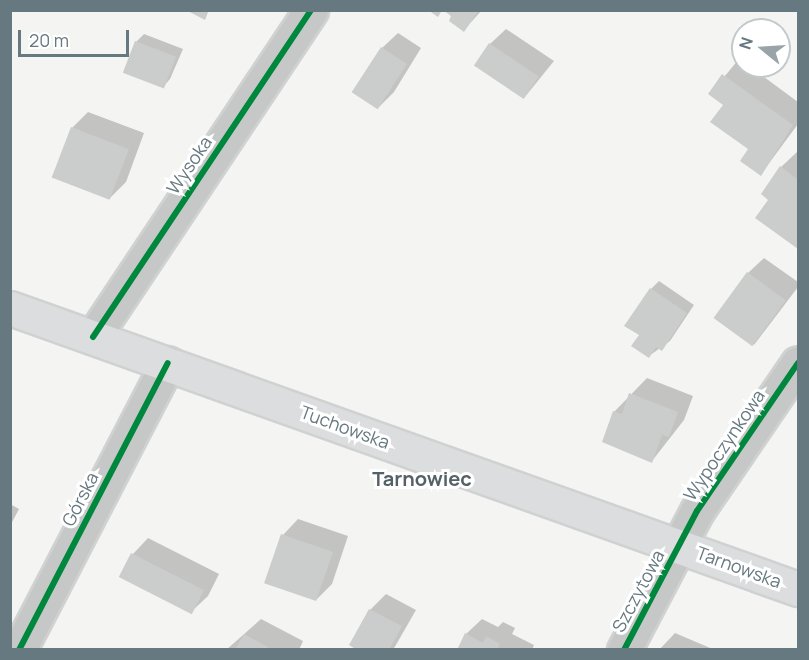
<!DOCTYPE html>
<meta charset="utf-8">
<style>
body{margin:0}
#map{position:relative;width:809px;height:660px;overflow:hidden;background:#f4f4f3;font-family:Manrope,sans-serif}
div>[style]{position:absolute}
.shadow>*{inset:0;background:#0003}
.building>*{inset:0;background:#cbcccc;transform-origin:0 0}
.roads{filter:drop-shadow(2px 0 #d0d1d1) drop-shadow(-2px 0 #d0d1d1) drop-shadow(0 2px #d0d1d1) drop-shadow(0 -2px #d0d1d1)}
.street>*{height:33px;margin:-16.5px;padding:0 16.5px;transform-origin:16.5px;border-radius:16.5px;background:#c6c8c8}
.secondary>*{height:33px;margin:-16.5px;padding:0 16.5px;transform-origin:16.5px;border-radius:16.5px;background:#dcddde}
.cycleway>*{height:6px;margin:-3px;padding:0 3px;transform-origin:3px;border-radius:3px;background:#00873e}
span{translate:-50% -50%;white-space:nowrap;text-align:center;line-height:1.15;-webkit-text-stroke:6px #fff;paint-order:stroke}
.street-label{font-size:18px;color:#677980}
.neighbourhood-label{font-size:20px;color:#546166;font-weight:700}
.frame{position:absolute;inset:0;border:12px solid #677980;pointer-events:none}
.north{position:absolute;left:731px;top:18px;width:60px;height:60px;box-sizing:border-box;background:#fff;border:2px solid #c2c9cc;border-radius:50%;rotate:288deg;font-size:16px;font-weight:700;line-height:24px;text-align:center;color:#677980}
.north::after{content:'';display:block;margin:auto;width:21px;height:27px;background:#98a4a8;clip-path:polygon(50% 0,100% 100%,50% 72%,0 100%)}
.scale{position:absolute;left:18px;top:30px;width:111px;height:27px;box-sizing:border-box;border:3px solid #677980;border-top:0;padding-left:8px;font-size:18px;line-height:21px;white-space:nowrap;color:#677980;-webkit-text-stroke:4px #fff;paint-order:stroke}
</style>
<div id="map">
<div class="shadow">
<i style="clip-path:polygon(446px 10px,482px 10px,464px 30px)"></i>
<i style="clip-path:polygon(506px 29px,554px 61px,524px 98px,490px 44px)"></i>
<i style="clip-path:polygon(398px 33px,421px 48px,394px 92px,378px 108px,382px 48px)"></i>
<i style="clip-path:polygon(144px 34px,183px 49px,170px 79px,163px 87px,136px 42px)"></i>
<i style="clip-path:polygon(739px 59px,743px 66px,749px 66px,798px 102px,798px 124px,761px 174px,725px 105px,710px 94px)"></i>
<i style="clip-path:polygon(88px 112px,144px 133px,126px 182px,110px 198px,72px 128px)"></i>
<i style="clip-path:polygon(797px 152px,798px 153px,798px 247px,757px 218px,771px 199px,781px 167px)"></i>
<i style="clip-path:polygon(764px 258px,798px 282px,798px 287px,754px 345px,748px 273px)"></i>
<i style="clip-path:polygon(659px 281px,694px 305px,670px 341px,649px 356px,651px 289px)"></i>
<i style="clip-path:polygon(647px 378px,693px 396px,684px 420px,652px 461px,614px 412px)"></i>
<i style="clip-path:polygon(10px 504px,19px 509px,10px 526px)"></i>
<i style="clip-path:polygon(298px 519px,348px 536px,332px 584px,316px 600px,283px 535px)"></i>
<i style="clip-path:polygon(148px 538px,219px 574px,208px 596px,192px 611px,121px 576px,133px 554px)"></i>
<i style="clip-path:polygon(386px 594px,416px 610px,393px 650px,360px 650px,370px 610px)"></i>
<i style="clip-path:polygon(261px 619px,303px 641px,299px 650px,226px 650px)"></i>
<i style="clip-path:polygon(482px 619px,498px 627px,503px 622px,515px 628px,512px 634px,534px 645px,532px 650px,458px 650px,466px 634px)"></i>
<i style="clip-path:polygon(675px 633px,715px 650px,659px 650px)"></i>
</div>
<div class="building">
<i style="clip-path:polygon(186px 10px,209px 10px,205px 20px)"></i>
<i style="clip-path:polygon(428px 10px,442px 10px,438px 17px)"></i>
<i style="clip-path:polygon(443px 10px,479px 10px,464px 32px,449px 21px,451px 16px)"></i>
<i style="left:135px;top:41px;width:44px;height:34px;rotate:21deg"></i>
<i style="left:489px;top:43px;width:60px;height:27px;rotate:34deg"></i>
<i style="left:381px;top:47px;width:31px;height:54px;rotate:33deg"></i>
<i style="clip-path:polygon(722px 74px,793px 125px,761px 176px,740px 161px,748px 149px,710px 122px,723px 105px,708px 94px)"></i>
<i style="left:71px;top:127px;width:62px;height:54px;rotate:21deg"></i>
<i style="clip-path:polygon(780px 166px,798px 180px,798px 249px,755px 218px,768px 200px,761px 194px)"></i>
<i style="left:747px;top:272px;width:48px;height:57px;rotate:36deg"></i>
<i style="clip-path:polygon(650px 288px,687px 313px,662px 351px,656px 347px,649px 358px,631px 346px,639px 335px,624px 326px)"></i>
<i style="clip-path:polygon(629px 393px,678px 412px,669px 437px,662px 435px,652px 463px,602px 442px,613px 411px,622px 414px)"></i>
<i style="left:281px;top:534px;width:55px;height:52px;rotate:19deg"></i>
<i style="left:131px;top:553px;width:82px;height:27px;rotate:27deg"></i>
<i style="clip-path:polygon(369px 609px,402px 626px,389px 650px,357px 650px,349px 645px)"></i>
<i style="clip-path:polygon(465px 633px,483px 643px,486px 636px,500px 644px,497px 650px,457px 650px)"></i>
<i style="clip-path:polygon(244px 634px,273px 650px,235px 650px)"></i>
</div>
<div class="roads">
<div class="street">
<i style="left:93px;top:337px;width:393px;rotate:-56.3deg"></i>
<i style="left:19px;top:650px;width:323px;rotate:-62.6deg"></i>
<i style="left:624px;top:650px;width:157px;rotate:-62.3deg"></i>
<i style="left:697px;top:511px;width:179px;rotate:-55.7deg"></i>
</div>
<div class="secondary">
<i style="left:10px;top:308px;width:837px;rotate:19.63deg"></i>
</div>
</div>
<div class="cycleway">
<i style="left:93px;top:337px;width:393px;rotate:-56.3deg"></i>
<i style="left:19px;top:650px;width:323px;rotate:-62.6deg"></i>
<i style="left:624px;top:650px;width:157px;rotate:-62.3deg"></i>
<i style="left:697px;top:511px;width:179px;rotate:-55.7deg"></i>
</div>
<div class="street-label">
<span style="left:189px;top:165px;rotate:-56deg">Wysoka</span>
<span style="left:345px;top:427px;rotate:20deg">Tuchowska</span>
<span style="left:724px;top:445px;rotate:-56deg">Wypoczynkowa</span>
<span style="left:80px;top:499px;rotate:-63deg">Górska</span>
<span style="left:739px;top:567px;rotate:20deg">Tarnowska</span>
<span style="left:638px;top:591px;rotate:-62deg">Szczytowa</span>
</div>
<div class="neighbourhood-label">
<span style="left:422px;top:478px">Tarnowiec</span>
</div>
<div class="frame"></div>
<div class="north">N</div>
<div class="scale">20 m</div>
</div>
